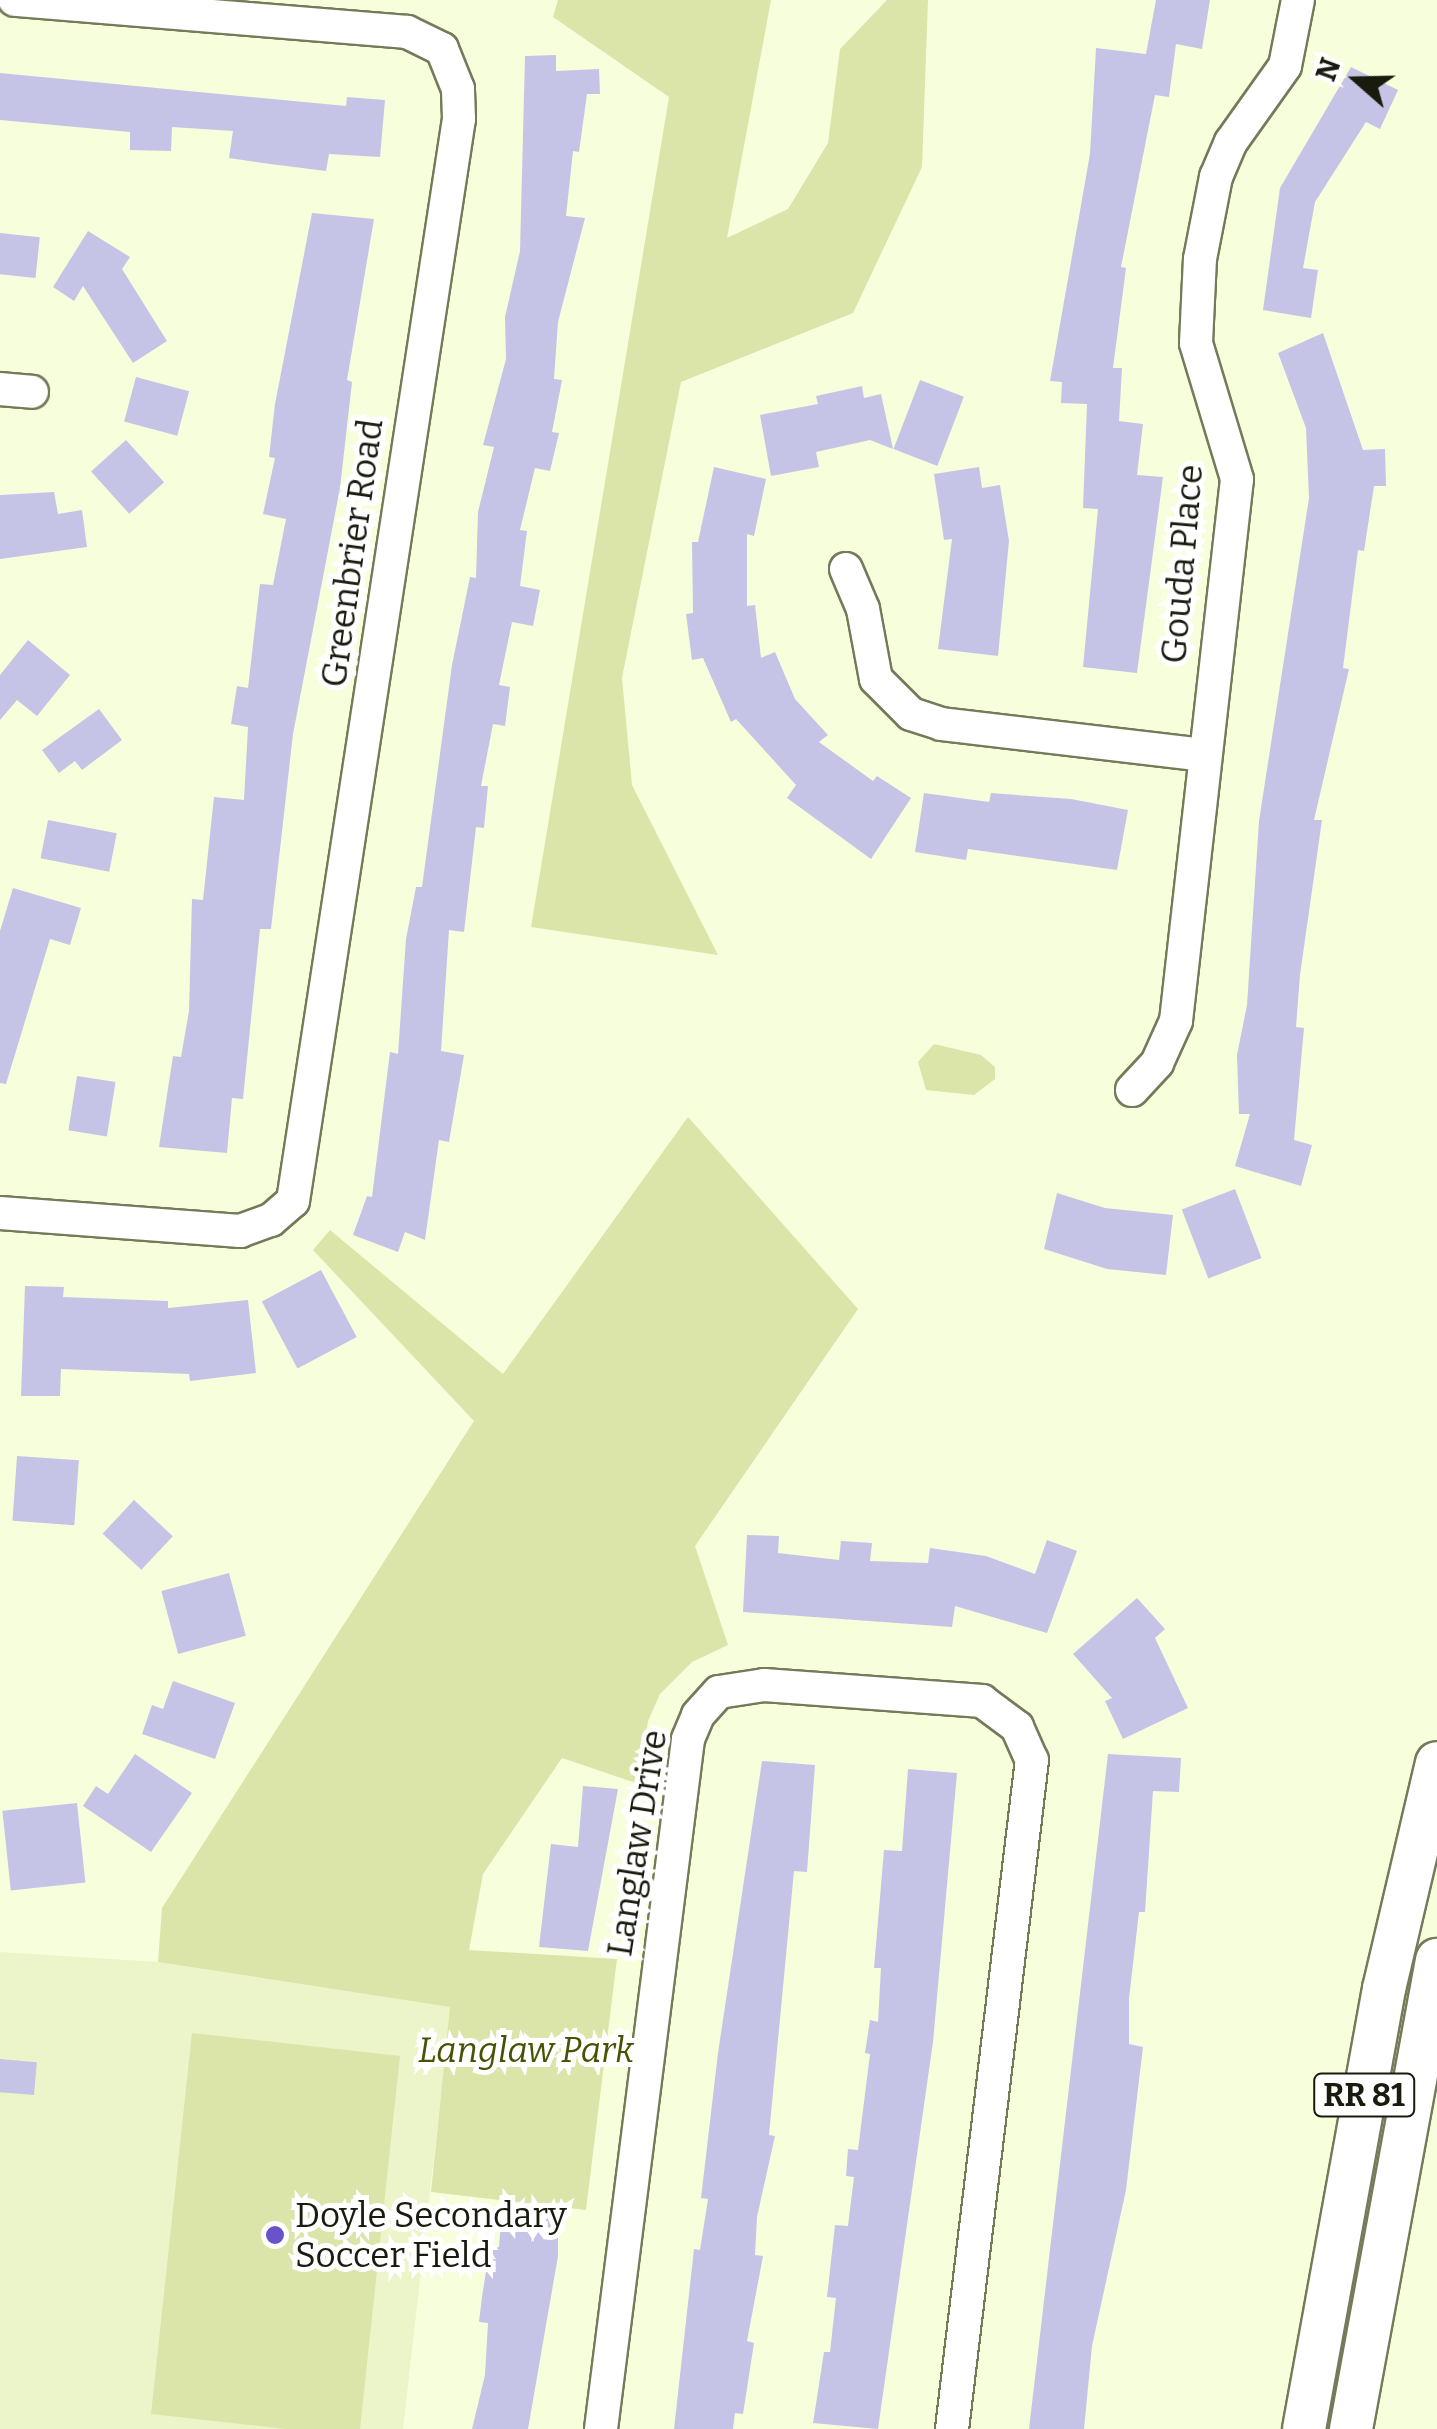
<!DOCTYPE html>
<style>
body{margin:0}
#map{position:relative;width:1437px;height:2429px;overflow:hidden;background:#f7fedb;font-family:Bitter,serif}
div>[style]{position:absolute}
.built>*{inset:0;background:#ecf4c9}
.green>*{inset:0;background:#dbe5aa}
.building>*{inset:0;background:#c6c4e6;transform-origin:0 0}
.roads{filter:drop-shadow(2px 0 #747a5a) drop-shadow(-2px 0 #747a5a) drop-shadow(0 2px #747a5a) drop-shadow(0 -2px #747a5a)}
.minor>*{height:32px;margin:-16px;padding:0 16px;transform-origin:16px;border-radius:16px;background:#fff}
.major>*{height:42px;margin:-21px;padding:0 21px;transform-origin:21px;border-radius:21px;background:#fff}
.dots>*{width:28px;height:28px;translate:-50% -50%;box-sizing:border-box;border:5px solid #fff;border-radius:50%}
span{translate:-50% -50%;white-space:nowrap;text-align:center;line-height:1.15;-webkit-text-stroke:10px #fff;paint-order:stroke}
.shield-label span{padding:2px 8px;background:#fff;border:2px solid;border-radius:8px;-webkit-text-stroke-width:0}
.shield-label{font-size:32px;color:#191b0f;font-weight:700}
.street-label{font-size:35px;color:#191b0f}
.park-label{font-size:35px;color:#495203;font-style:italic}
.poi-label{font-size:35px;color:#191b0f}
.left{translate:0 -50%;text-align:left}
.north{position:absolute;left:1307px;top:30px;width:100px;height:100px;-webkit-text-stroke:8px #fff;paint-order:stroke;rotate:290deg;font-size:28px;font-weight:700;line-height:40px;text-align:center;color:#191b0f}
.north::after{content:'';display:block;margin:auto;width:35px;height:45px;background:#191b0f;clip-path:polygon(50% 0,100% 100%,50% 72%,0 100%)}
</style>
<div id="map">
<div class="built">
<i style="clip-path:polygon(0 1952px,158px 1962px,451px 2007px,403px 2429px,0 2429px)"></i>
</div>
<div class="green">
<i style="clip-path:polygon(558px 0,771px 0,727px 238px,788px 209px,828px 143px,840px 49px,887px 0,928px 0,922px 167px,853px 313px,681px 382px,622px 678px,632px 785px,718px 955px,531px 927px,669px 97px,553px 17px)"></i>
<i style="clip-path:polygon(934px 1044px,981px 1055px,995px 1067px,995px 1079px,974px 1095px,926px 1090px,918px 1062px)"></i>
<i style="clip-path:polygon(688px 1117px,858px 1309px,695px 1546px,728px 1645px,692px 1662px,660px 1694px,648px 1721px,639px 1784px,562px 1758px,483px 1874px,469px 1950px,617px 1959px,586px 2210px,431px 2192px,450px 2007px,158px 1962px,162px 1908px,474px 1421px,313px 1250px,330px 1230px,503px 1374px)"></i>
<i style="clip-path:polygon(192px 2033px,400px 2056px,360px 2429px,286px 2429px,151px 2414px)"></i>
</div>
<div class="building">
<i style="clip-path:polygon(1156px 0,1210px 0,1202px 49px,1176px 44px,1169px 97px,1155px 95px,1121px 267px,1126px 268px,1113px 368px,1122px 368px,1119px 421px,1143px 424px,1137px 475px,1163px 477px,1137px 673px,1083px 667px,1098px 509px,1083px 508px,1087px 404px,1061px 403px,1062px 382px,1050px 381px,1090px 154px,1096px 48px,1146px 54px)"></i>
<i style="clip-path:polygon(556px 55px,556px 71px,599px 69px,600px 94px,587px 94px,579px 152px,573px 151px,566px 216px,585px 218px,558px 322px,554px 379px,562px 380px,552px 432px,559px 433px,550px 471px,535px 468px,520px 530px,527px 531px,520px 586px,540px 590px,533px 626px,512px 622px,499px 685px,510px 687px,505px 726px,493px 724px,481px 786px,488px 786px,484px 828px,476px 827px,464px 932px,449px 930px,441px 1051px,464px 1055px,449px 1142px,439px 1140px,425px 1240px,405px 1232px,398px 1252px,353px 1235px,367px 1196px,372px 1197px,390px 1052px,398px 1054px,406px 939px,416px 887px,422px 887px,452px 665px,470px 577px,476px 578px,478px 512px,494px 447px,483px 445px,506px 359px,505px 317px,520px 251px,525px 56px)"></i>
<i style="clip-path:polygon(1351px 67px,1398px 90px,1380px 129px,1366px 122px,1315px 202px,1303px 268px,1318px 270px,1311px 318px,1263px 310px,1280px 188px)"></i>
<i style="clip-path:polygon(0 73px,346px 106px,347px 97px,385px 100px,380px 157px,329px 154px,326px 171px,270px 164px,229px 158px,233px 131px,172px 127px,171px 151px,130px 150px,130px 132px,0 120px)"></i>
<i style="clip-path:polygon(312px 213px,374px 219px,347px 380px,352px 382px,340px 488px,293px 734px,271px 929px,260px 929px,243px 1099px,232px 1098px,227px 1153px,159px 1147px,173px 1056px,181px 1057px,189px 1011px,192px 899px,203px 900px,214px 797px,244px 800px,248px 727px,231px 724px,237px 686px,248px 688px,260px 584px,273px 585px,286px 519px,263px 514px,275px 458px,269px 457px,275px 404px)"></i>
<i style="clip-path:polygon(88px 231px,130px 257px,122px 269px,167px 341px,133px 363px,83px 286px,74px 301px,53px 287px)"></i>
<i style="left:0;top:233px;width:40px;height:41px;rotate:6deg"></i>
<i style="clip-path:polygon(1323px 333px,1363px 450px,1385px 449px,1386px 486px,1374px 486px,1364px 551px,1358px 550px,1343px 668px,1349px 669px,1314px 820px,1322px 820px,1300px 975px,1296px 1027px,1304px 1028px,1294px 1140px,1312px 1145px,1301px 1186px,1235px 1166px,1250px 1114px,1239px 1114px,1237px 1055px,1247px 1005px,1259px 821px,1309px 498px,1306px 428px,1278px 353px)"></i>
<i style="left:136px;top:377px;width:55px;height:46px;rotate:15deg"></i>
<i style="left:920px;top:380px;width:47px;height:74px;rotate:21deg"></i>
<i style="clip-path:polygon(862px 386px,864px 398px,881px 394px,893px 449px,870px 440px,816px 452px,819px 467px,771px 476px,760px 415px,818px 404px,816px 396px)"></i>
<i style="left:126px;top:440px;width:57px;height:47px;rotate:48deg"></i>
<i style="clip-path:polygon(714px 467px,766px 479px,754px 536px,747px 534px,747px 606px,755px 605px,761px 658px,775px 652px,795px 699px,828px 735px,819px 742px,873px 781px,877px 776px,911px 798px,871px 859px,787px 798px,796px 785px,736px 719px,731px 722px,703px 658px,692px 660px,686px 614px,693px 613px,692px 542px,698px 542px)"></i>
<i style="clip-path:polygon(979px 467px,982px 488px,1000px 485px,1009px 541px,998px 656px,938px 649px,952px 539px,944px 540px,934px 474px)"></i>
<i style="clip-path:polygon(54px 492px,58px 514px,82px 510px,87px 547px,0 559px,0 495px)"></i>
<i style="clip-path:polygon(28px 640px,70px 675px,37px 716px,17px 700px,0 720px,0 675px)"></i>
<i style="clip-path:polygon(99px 709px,122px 740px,82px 770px,75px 761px,59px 773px,42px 750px)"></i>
<i style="clip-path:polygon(924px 793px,989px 802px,991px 793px,1071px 799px,1128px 810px,1117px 870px,968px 849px,966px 860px,915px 852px)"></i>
<i style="left:48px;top:820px;width:70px;height:39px;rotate:11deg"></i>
<i style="clip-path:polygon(13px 888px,81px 908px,70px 945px,50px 939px,6px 1084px,0 1083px,0 931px)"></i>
<i style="left:77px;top:1076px;width:39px;height:55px;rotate:9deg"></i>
<i style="left:1235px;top:1189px;width:74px;height:57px;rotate:69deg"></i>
<i style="clip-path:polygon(1057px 1193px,1105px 1208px,1173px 1215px,1166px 1275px,1107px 1269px,1044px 1249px)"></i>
<i style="left:321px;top:1270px;width:76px;height:67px;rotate:62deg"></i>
<i style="clip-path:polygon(25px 1286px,64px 1287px,63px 1297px,168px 1301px,168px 1308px,248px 1300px,256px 1373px,190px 1381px,189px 1374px,61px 1369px,60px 1396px,21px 1396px)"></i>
<i style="left:17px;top:1456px;width:62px;height:65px;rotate:4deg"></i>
<i style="left:134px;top:1500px;width:53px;height:46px;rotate:43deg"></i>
<i style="clip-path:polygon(747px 1535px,779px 1536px,778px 1553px,839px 1560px,841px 1541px,872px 1543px,870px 1561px,928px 1563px,930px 1548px,986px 1556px,1035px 1574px,1047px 1540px,1077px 1551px,1047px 1633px,955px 1606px,952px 1627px,743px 1612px)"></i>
<i style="left:229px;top:1573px;width:65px;height:70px;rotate:75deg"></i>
<i style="clip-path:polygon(1137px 1598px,1165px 1629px,1155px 1638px,1188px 1708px,1123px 1739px,1105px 1701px,1112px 1698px,1073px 1654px)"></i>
<i style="clip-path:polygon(173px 1681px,235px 1703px,215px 1759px,142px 1734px,152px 1705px,163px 1709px)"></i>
<i style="clip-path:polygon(135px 1754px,192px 1793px,151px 1852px,83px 1806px,96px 1786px,108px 1794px)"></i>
<i style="clip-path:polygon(1108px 1754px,1181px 1758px,1179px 1792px,1153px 1791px,1145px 1912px,1139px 1912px,1129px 1999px,1129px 2044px,1143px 2047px,1126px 2190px,1092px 2346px,1084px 2429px,1029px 2429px)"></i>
<i style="clip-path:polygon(762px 1761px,815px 1765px,807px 1872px,794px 1871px,769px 2135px,775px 2136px,757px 2217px,755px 2255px,763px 2256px,747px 2341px,754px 2343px,743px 2414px,735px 2413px,733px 2429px,674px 2429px,694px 2249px,700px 2250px,708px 2199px,701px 2198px,718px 2053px)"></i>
<i style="clip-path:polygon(908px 1769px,957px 1773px,933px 2042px,878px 2429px,813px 2423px,824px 2352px,830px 2352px,836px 2298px,827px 2297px,835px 2225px,848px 2226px,854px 2177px,846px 2176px,848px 2149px,858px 2150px,870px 2054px,865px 2053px,870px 2020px,878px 2022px,881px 1968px,874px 1968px,884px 1850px,902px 1851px)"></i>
<i style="clip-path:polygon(583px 1786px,618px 1789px,588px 1951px,539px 1947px,551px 1844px,578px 1847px)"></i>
<i style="left:77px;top:1803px;width:80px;height:75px;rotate:84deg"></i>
<i style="left:0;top:2059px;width:37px;height:33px;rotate:5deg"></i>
<i style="clip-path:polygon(502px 2209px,558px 2214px,558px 2256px,528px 2429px,472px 2429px,485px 2375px,488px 2323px,479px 2322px,482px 2297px,490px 2246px,499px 2247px)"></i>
</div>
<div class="roads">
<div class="minor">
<i style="left:0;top:389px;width:32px;rotate:5deg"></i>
<i style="left:846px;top:569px;width:43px;rotate:67deg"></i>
<i style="left:863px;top:609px;width:71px;rotate:79.5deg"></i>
<i style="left:876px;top:679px;width:49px;rotate:45deg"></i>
<i style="left:911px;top:714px;width:32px;rotate:18deg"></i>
<i style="left:941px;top:724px;width:265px;rotate:6.7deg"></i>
<i style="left:1132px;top:1090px;width:37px;rotate:-47deg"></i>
<i style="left:1157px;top:1063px;width:46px;rotate:-65.7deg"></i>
<i style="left:1176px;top:1021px;width:545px;rotate:-83.58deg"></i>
<i style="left:1237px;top:479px;width:142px;rotate:-106.8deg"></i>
<i style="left:1196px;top:343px;width:84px;rotate:-87.3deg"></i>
<i style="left:1200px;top:259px;width:84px;rotate:-79deg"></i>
<i style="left:1216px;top:177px;width:38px;rotate:-67deg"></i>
<i style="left:1231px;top:142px;width:93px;rotate:-54.6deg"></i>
<i style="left:1285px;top:66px;width:67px;rotate:-78.9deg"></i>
<i style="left:0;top:1213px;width:241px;rotate:4.3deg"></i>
<i style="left:240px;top:1231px;width:33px;rotate:-20deg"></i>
<i style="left:271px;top:1220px;width:29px;rotate:-41deg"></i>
<i style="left:293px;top:1201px;width:1095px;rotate:-81.28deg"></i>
<i style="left:459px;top:119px;width:30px;rotate:-92deg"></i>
<i style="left:458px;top:89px;width:43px;rotate:-111.8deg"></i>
<i style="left:442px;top:49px;width:39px;rotate:-154deg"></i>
<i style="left:407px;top:32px;width:394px;rotate:-175.3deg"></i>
<i style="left:601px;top:2429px;width:695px;rotate:-82.81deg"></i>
<i style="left:688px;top:1739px;width:26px;rotate:-67deg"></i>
<i style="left:698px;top:1715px;width:31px;rotate:-48deg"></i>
<i style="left:719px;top:1692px;width:46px;rotate:-8.8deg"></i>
<i style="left:764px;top:1685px;width:219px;rotate:4.2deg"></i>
<i style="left:982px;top:1701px;width:44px;rotate:36.6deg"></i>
<i style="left:1017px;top:1727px;width:36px;rotate:66deg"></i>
<i style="left:1032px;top:1760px;width:674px;rotate:96.82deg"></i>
</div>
<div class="major">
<i style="left:1304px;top:2429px;width:447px;rotate:-79.7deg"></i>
<i style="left:1384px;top:1989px;width:232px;rotate:-76.8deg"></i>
<i style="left:1351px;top:2429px;width:477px;rotate:-79.6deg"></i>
</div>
</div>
<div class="dots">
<i style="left:275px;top:2235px;background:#6a52cb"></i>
</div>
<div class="shield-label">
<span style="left:1364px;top:2095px">RR 81</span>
</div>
<div class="street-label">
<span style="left:352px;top:553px;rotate:-82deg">Greenbrier Road</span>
<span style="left:1182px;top:564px;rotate:-85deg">Gouda Place</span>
<span style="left:637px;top:1843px;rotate:-81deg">Langlaw Drive</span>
</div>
<div class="park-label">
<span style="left:526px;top:2050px">Langlaw Park</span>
</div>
<div class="poi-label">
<span class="left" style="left:295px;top:2235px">Doyle Secondary<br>Soccer Field</span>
</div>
<div class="north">N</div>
</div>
